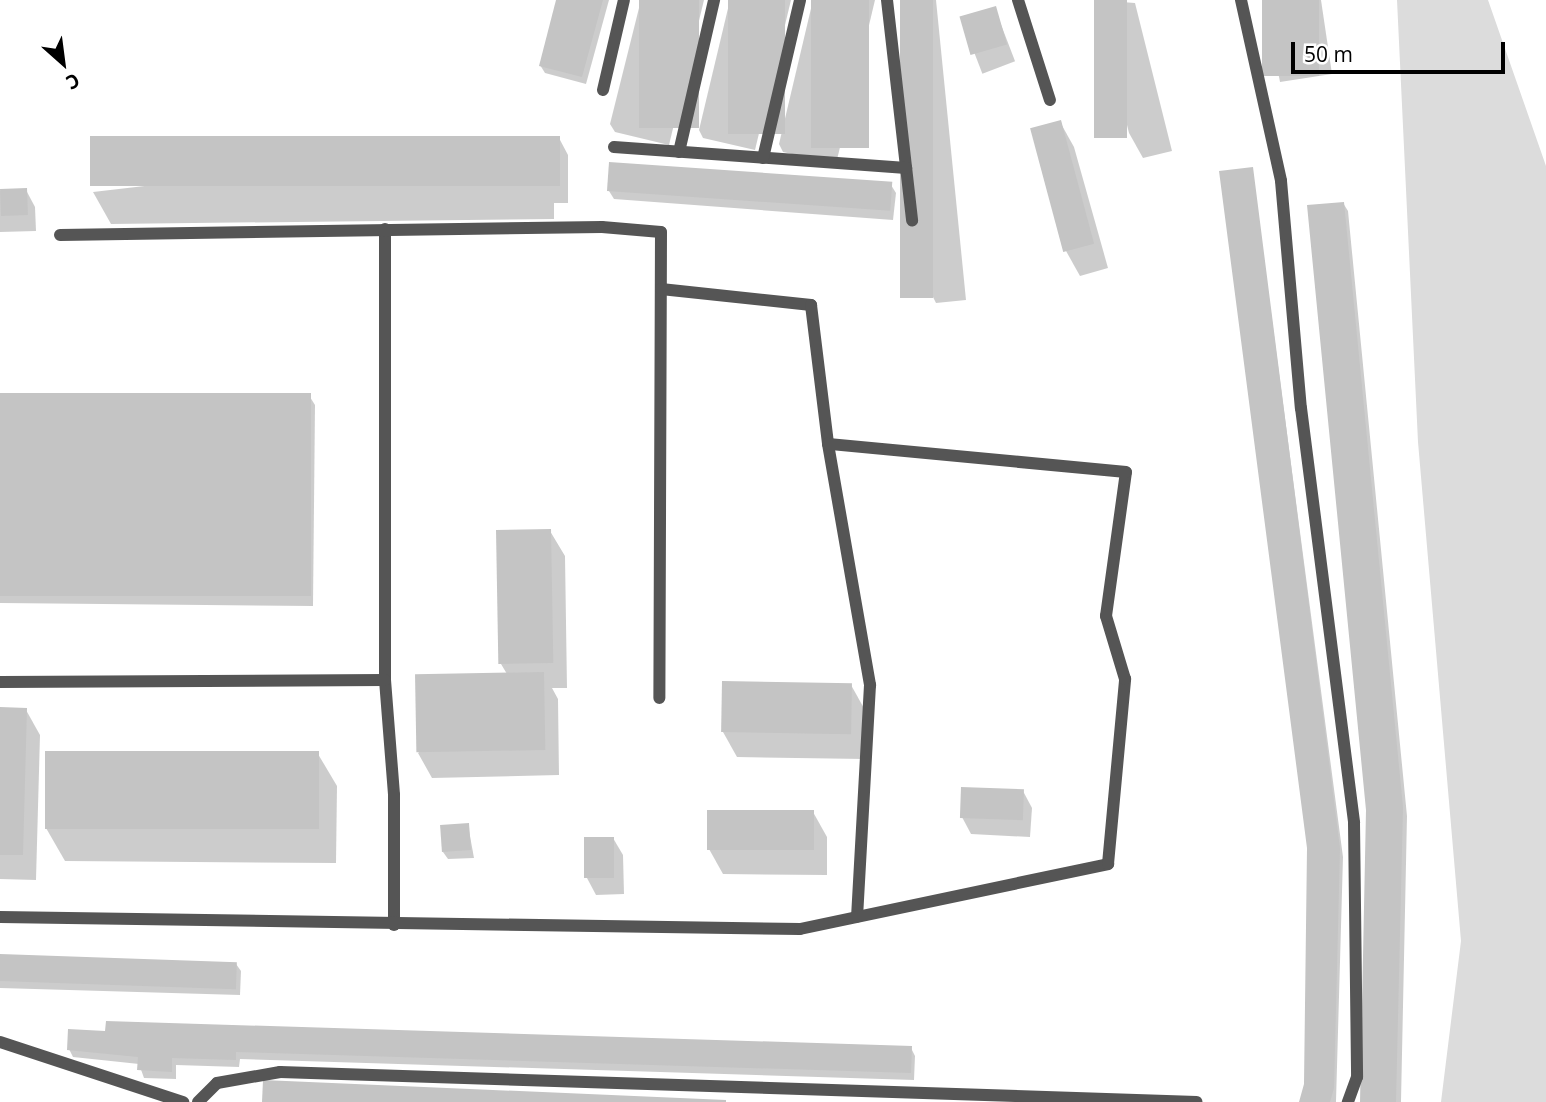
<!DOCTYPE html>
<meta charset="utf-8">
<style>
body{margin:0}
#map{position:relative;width:1546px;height:1102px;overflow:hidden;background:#fff;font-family:"Open Sans",sans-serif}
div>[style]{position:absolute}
.green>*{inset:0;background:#dcdcdc}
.shadow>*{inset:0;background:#0003;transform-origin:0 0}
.building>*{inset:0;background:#c4c4c4;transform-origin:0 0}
.service>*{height:12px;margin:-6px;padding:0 6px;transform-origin:6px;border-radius:6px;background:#555}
span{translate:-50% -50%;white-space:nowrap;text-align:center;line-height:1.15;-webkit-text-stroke:6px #fff;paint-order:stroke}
.north{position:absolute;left:28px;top:28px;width:70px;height:70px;-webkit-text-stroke:5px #fff;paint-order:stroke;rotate:152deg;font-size:19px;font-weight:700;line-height:28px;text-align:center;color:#000}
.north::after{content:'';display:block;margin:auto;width:24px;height:32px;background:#000;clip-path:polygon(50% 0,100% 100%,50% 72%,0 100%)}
.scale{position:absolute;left:1291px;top:42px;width:214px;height:32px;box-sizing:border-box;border:4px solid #000;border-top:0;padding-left:9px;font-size:21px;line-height:24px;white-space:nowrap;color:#000;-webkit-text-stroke:5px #fff;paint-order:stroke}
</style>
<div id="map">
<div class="green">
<i style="clip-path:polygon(1397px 0,1488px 0,1546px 166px,1546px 1102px,1441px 1102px,1461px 941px,1418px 442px)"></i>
</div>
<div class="shadow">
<i style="clip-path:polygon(558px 0,609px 0,586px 84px,545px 73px,540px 65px)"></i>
<i style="clip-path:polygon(641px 0,704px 0,669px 145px,615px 132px,610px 124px)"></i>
<i style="clip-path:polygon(730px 0,791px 0,755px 150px,703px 138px,699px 130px)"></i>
<i style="clip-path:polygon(813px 0,875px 0,836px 164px,783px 152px,779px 144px)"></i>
<i style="clip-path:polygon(902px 0,936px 0,966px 300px,936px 303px,932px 295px)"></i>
<i style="clip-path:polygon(1096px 0,1135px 3px,1172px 151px,1143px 158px,1129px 133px)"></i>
<i style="clip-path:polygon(1264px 0,1321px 0,1332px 74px,1280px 82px)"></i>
<i style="left:995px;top:9px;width:56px;height:35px;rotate:69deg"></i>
<i style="clip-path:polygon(1060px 122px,1074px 147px,1108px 268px,1080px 276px,1066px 251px)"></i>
<i style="clip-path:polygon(559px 138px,568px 155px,568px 203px,554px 203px,554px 219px,111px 224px,93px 192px)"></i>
<i style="clip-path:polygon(1252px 169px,1343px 857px,1336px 1102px,1301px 1102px,1306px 1085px,1309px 848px)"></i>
<i style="clip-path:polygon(891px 185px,896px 193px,893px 220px,614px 199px,609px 191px)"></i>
<i style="clip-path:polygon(26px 190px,35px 207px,36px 231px,0 232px,0 191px)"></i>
<i style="clip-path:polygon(1343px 203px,1348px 211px,1407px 816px,1401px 1102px,1362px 1102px,1368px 810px)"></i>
<i style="clip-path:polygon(0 395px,310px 397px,315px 405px,313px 606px,0 603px)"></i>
<i style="clip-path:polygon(550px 531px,565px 556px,567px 688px,552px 688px,558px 699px,559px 775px,432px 778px,418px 753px,507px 674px,501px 664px)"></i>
<i style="clip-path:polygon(851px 685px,865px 710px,864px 759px,737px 757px,723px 732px)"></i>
<i style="clip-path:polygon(0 709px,26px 710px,40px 735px,36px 880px,0 879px)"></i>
<i style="clip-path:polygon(318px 754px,337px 786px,336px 863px,65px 861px,46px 828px)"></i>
<i style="clip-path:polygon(1023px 791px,1032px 808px,1030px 837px,971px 834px,962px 817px)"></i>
<i style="clip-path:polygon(813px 812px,827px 837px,827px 875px,723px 874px,709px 849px)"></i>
<i style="clip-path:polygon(468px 825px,474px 858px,448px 859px,443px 852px)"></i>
<i style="clip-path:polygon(613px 838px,623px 855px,624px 894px,596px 895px,587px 878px)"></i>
<i style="clip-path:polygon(0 956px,236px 964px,241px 971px,240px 995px,0 988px)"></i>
<i style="clip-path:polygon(911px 1048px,915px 1056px,914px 1080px,240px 1059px,239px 1067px,176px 1065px,176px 1079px,144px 1078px,139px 1064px,73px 1057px,69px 1049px)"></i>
</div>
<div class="building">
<i style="clip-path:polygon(556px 0,603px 0,582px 77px,539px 66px)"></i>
<i style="left:639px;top:0;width:60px;height:128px"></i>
<i style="left:728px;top:0;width:57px;height:134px"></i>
<i style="left:811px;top:0;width:58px;height:148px"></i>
<i style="left:900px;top:0;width:33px;height:298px"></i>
<i style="left:1094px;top:0;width:33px;height:138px"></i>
<i style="left:1262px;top:0;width:57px;height:76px"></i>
<i style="left:996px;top:6px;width:40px;height:38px;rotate:74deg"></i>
<i style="left:1061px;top:120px;width:128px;height:32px;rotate:75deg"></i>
<i style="left:560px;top:136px;width:50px;height:470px;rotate:90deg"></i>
<i style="left:609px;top:162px;width:284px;height:29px;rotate:4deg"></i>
<i style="clip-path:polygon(1253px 167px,1340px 848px,1334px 1088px,1330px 1102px,1299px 1102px,1304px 1084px,1307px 848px,1219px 171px)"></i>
<i style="left:27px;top:188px;width:27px;height:27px;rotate:88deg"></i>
<i style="clip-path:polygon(1344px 202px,1403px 807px,1396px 1102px,1360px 1102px,1366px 810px,1307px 205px)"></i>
<i style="left:0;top:393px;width:311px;height:203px"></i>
<i style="left:551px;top:529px;width:134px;height:55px;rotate:89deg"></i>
<i style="left:544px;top:672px;width:78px;height:129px;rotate:89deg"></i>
<i style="left:722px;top:681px;width:130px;height:51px;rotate:1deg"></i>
<i style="clip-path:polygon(0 707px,27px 708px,23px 855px,0 855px)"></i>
<i style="left:45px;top:751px;width:274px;height:78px"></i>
<i style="left:961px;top:787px;width:63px;height:31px;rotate:2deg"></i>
<i style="left:707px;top:810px;width:107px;height:40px"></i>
<i style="left:469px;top:823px;width:27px;height:29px;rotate:86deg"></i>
<i style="left:584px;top:837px;width:30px;height:41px"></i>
<i style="left:0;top:954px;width:237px;height:27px;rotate:2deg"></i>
<i style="clip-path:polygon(106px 1021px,912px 1046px,911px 1073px,236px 1052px,236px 1060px,172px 1058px,172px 1072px,137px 1070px,138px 1057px,67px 1050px,68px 1029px,105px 1031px)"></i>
<i style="clip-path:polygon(263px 1080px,726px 1100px,726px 1102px,262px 1102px)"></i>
</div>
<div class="service">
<i style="left:887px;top:0;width:222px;rotate:83.5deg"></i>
<i style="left:1018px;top:0;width:105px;rotate:72.3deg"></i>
<i style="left:1241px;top:0;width:185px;rotate:77.5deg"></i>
<i style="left:1281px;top:181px;width:228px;rotate:85deg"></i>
<i style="left:1301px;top:408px;width:418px;rotate:82.7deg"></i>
<i style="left:1354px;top:823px;width:254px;rotate:89.3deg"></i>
<i style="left:1357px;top:1077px;width:27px;rotate:110deg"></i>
<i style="left:603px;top:90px;width:92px;rotate:-76.9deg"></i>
<i style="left:614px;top:147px;width:293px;rotate:4.1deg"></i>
<i style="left:679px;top:152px;width:156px;rotate:-77deg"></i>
<i style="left:763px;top:158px;width:162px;rotate:-76.8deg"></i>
<i style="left:385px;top:229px;width:451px;rotate:90deg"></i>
<i style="left:385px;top:680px;width:115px;rotate:85.5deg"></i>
<i style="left:394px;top:795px;width:130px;rotate:90deg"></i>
<i style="left:60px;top:235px;width:542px;rotate:-0.85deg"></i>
<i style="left:602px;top:227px;width:59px;rotate:4.8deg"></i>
<i style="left:661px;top:232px;width:466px;rotate:90.2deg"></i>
<i style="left:661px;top:289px;width:151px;rotate:6.1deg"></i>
<i style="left:811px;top:305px;width:140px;rotate:83deg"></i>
<i style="left:828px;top:444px;width:245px;rotate:80.1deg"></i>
<i style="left:870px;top:685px;width:232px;rotate:93.2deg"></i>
<i style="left:0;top:682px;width:385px;rotate:-0.3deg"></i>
<i style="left:0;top:917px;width:800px;rotate:0.86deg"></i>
<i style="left:800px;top:929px;width:315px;rotate:-11.9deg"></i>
<i style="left:1108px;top:864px;width:186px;rotate:-84.7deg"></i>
<i style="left:1125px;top:679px;width:66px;rotate:-106.8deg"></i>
<i style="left:1106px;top:616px;width:145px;rotate:-82.1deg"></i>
<i style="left:1126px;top:472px;width:299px;rotate:-174.6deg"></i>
<i style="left:0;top:1042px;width:193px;rotate:18.2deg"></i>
<i style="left:198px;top:1102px;width:27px;rotate:-45deg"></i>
<i style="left:217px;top:1083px;width:64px;rotate:-9.9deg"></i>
<i style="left:280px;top:1072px;width:917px;rotate:1.87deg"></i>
</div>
<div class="north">С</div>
<div class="scale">50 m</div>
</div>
